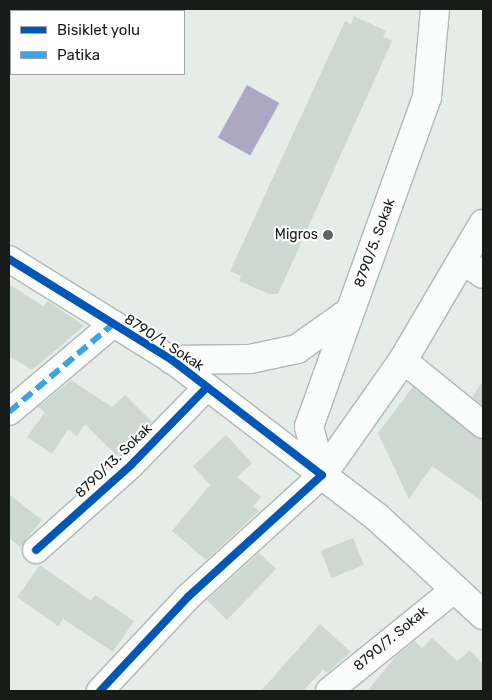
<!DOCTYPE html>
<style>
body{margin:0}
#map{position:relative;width:492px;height:700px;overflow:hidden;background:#e6ede8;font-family:Rubik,sans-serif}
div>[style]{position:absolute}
.water>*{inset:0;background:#aca8c4;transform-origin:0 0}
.building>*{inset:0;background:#ccd8d0;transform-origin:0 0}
.roads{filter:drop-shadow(1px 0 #b2b8b4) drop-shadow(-1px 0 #b2b8b4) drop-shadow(0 1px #b2b8b4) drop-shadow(0 -1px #b2b8b4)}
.minor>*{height:26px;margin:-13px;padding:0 13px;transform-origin:13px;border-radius:13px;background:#fbfcfc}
.primary>*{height:28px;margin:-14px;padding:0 14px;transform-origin:14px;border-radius:14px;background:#fbfcfc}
.quiet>*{height:6px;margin-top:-3px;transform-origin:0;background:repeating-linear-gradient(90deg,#3da2ea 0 12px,transparent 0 18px)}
.cycleway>*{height:8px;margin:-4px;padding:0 4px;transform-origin:4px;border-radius:4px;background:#0057b8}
.dots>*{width:14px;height:14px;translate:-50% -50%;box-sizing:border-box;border:2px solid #fff;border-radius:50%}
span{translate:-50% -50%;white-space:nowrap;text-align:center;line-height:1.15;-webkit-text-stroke:4.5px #fff;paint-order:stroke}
.poi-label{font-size:14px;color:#181c19}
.right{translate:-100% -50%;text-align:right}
.street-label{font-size:14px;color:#181c19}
.frame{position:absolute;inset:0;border:10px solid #181c19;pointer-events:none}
.legend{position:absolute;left:10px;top:10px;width:175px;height:65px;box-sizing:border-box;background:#fff;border:1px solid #a3a4a3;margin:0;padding:6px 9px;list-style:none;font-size:15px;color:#181c19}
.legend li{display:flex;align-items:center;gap:10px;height:25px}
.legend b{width:25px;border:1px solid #a3a4a3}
</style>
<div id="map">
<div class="water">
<i style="left:247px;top:85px;width:37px;height:60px;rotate:29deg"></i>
</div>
<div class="building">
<i style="clip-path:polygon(354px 16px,386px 31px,383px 37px,392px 41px,278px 294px,269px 294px,239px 281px,241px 276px,230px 271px,345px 21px,351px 24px)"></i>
<i style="clip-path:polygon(9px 284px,43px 306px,48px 301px,84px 326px,32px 370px,9px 356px)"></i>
<i style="clip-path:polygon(71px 380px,112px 407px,125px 395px,152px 422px,117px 456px,85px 424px,77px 436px,68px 429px,52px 454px,27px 437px,45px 412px,38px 407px)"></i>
<i style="clip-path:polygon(483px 381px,483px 406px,472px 397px)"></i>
<i style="clip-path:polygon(413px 387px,483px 440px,483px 502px,432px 466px,409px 499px,378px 433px)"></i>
<i style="clip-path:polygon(226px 435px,252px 463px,237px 477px,261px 497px,253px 506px,259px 511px,206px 560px,172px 531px,210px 485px,193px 466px)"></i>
<i style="clip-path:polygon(9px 494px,42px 520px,20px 547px,9px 538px)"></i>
<i style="left:353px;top:538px;width:29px;height:35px;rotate:68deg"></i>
<i style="clip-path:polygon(259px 553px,276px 569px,227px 620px,207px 600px)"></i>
<i style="clip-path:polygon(40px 565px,91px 601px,95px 595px,134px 621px,113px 652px,63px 619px,58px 626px,17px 597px)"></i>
<i style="clip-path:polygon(320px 624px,351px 652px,327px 673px,323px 670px,303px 691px,261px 691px)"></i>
<i style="clip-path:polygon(432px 638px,457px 661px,470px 650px,483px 665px,483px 691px,367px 691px,397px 655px,415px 641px,422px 648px)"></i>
</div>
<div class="roads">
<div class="minor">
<i style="left:67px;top:11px;width:3px;rotate:-45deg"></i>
<i style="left:9px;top:259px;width:192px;rotate:31.8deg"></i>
<i style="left:172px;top:360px;width:189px;rotate:37.5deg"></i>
<i style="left:322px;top:475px;width:181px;rotate:137.7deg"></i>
<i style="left:188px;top:597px;width:129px;rotate:133.1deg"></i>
<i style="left:463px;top:261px;width:24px;rotate:35deg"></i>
<i style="left:403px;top:360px;width:103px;rotate:39.1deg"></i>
<i style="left:9px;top:412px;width:136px;rotate:-40.2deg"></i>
<i style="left:36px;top:550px;width:127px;rotate:-41.8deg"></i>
<i style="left:131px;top:465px;width:109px;rotate:-45.7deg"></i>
<i style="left:329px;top:691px;width:162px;rotate:-39deg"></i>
</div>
<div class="primary">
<i style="left:435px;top:9px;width:88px;rotate:95.2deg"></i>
<i style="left:427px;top:97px;width:350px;rotate:109.7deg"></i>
<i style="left:309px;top:427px;width:50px;rotate:74.8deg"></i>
<i style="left:322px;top:475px;width:71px;rotate:37.5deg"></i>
<i style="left:378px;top:518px;width:143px;rotate:42.7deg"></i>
<i style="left:172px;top:360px;width:78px;rotate:-0.7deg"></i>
<i style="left:250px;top:359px;width:48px;rotate:-12deg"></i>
<i style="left:297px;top:349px;width:64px;rotate:-35.4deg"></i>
<i style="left:322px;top:475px;width:141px;rotate:-54.8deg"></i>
<i style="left:403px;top:360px;width:158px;rotate:-59.5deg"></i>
</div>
</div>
<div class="quiet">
<i style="left:67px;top:11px;width:3px;rotate:-45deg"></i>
<i style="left:9px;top:412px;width:136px;rotate:-40.2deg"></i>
</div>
<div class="cycleway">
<i style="left:9px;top:259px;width:192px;rotate:31.8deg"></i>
<i style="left:172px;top:360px;width:189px;rotate:37.5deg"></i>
<i style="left:322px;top:475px;width:181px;rotate:137.7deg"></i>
<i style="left:188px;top:597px;width:129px;rotate:133.1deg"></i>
<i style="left:36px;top:550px;width:127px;rotate:-41.8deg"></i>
<i style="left:131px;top:465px;width:109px;rotate:-45.7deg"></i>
</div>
<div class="dots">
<i style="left:328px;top:235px;background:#606561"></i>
</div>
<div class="poi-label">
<span class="right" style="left:318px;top:235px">Migros</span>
</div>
<div class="street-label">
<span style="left:375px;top:243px;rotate:-70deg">8790/5. Sokak</span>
<span style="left:164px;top:343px;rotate:33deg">8790/1. Sokak</span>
<span style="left:114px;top:461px;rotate:-44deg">8790/13. Sokak</span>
<span style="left:391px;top:639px;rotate:-40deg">8790/7. Sokak</span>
</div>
<div class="frame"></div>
<ul class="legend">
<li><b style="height:6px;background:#0057b8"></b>Bisiklet yolu</li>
<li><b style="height:6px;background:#3da2ea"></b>Patika</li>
</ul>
</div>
